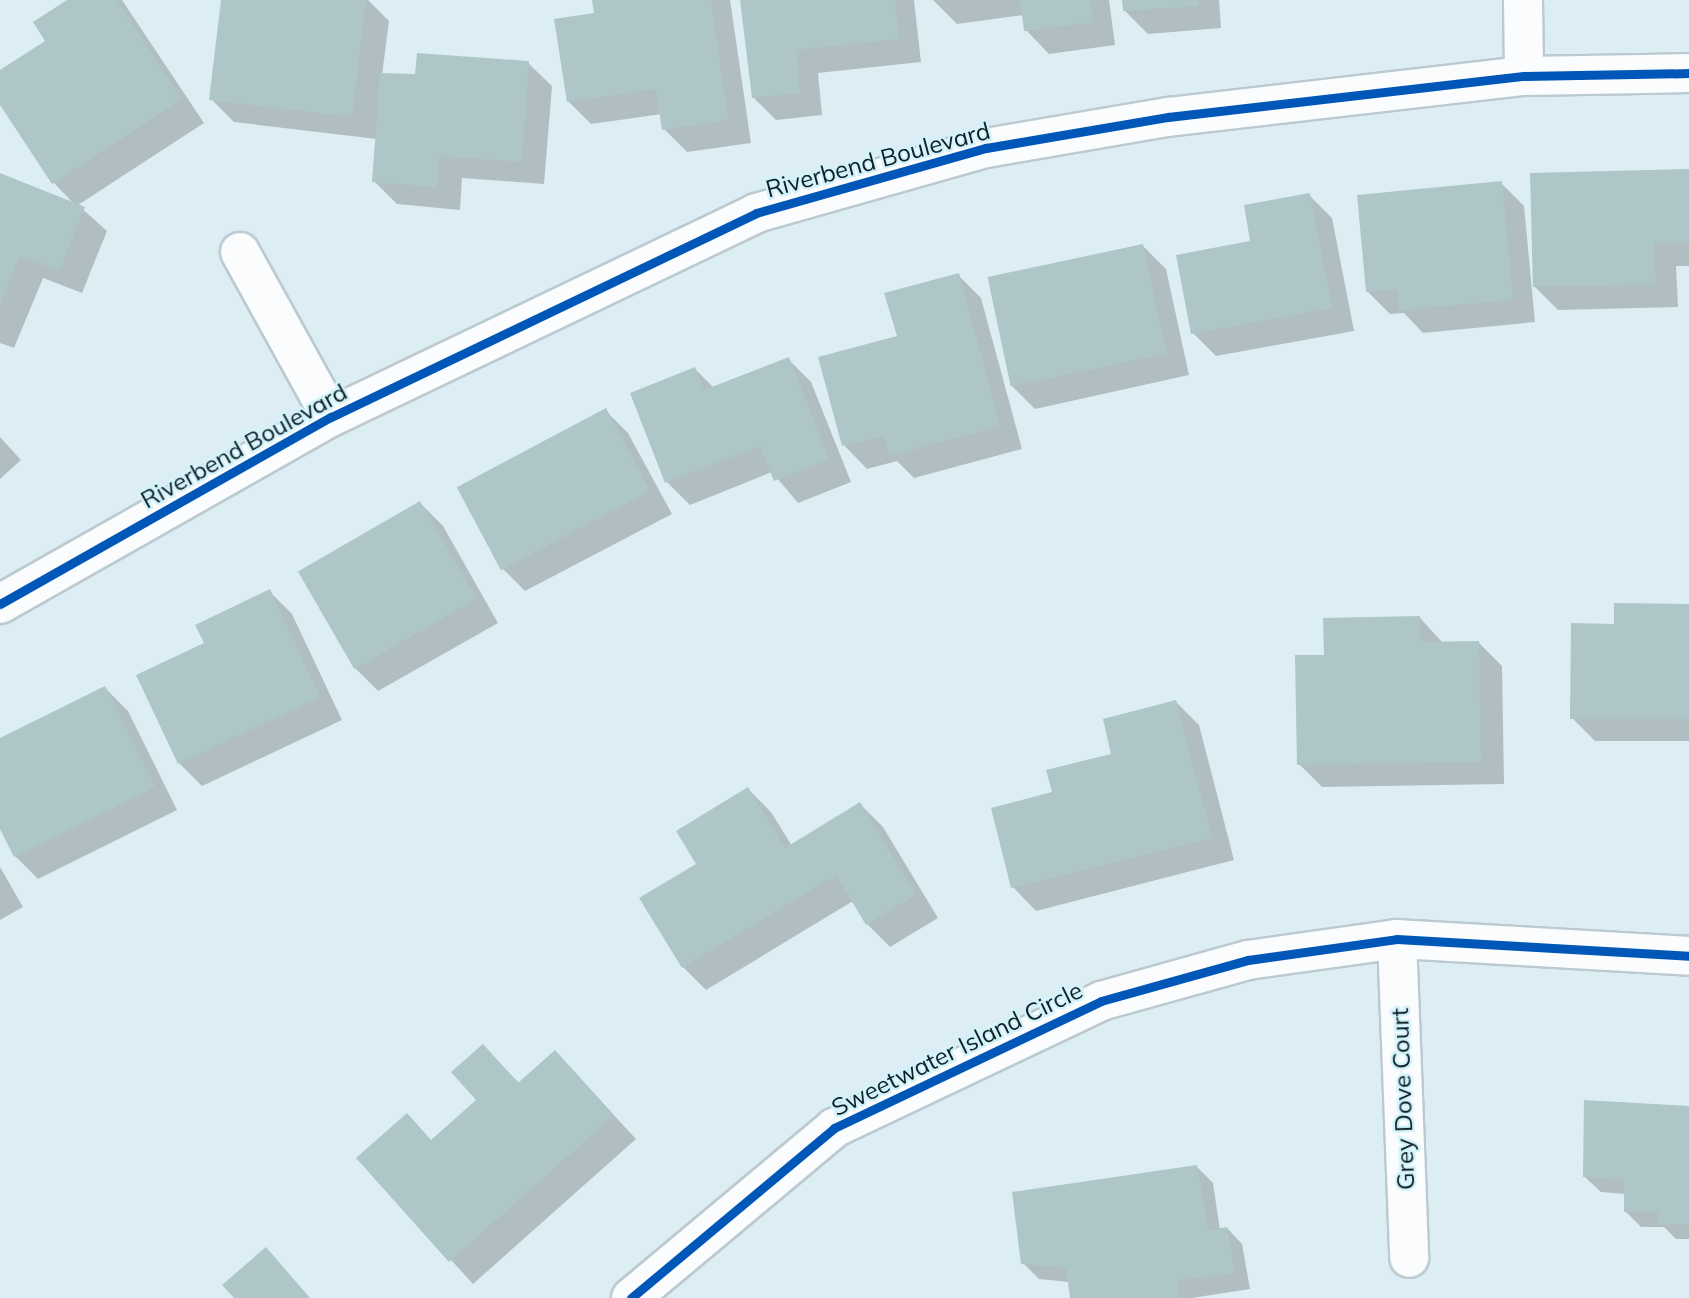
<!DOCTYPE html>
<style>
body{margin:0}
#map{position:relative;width:1689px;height:1298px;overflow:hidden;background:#dceef3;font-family:Mulish,sans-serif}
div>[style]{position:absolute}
.shadow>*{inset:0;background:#0003}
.building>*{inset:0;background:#aec6c8;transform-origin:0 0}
.roads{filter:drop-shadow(2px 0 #bbcad0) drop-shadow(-2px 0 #bbcad0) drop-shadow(0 2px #bbcad0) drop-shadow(0 -2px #bbcad0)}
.minor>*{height:38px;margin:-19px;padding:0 19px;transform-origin:19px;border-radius:19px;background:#fafcfd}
.cycleway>*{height:9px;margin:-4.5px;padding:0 4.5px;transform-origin:4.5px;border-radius:4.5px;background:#0057b8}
span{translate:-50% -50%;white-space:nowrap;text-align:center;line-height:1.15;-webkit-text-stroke:5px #d3f3fc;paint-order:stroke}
.street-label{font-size:24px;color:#101f24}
</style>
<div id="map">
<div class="shadow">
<i style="clip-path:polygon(70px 0,122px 0,204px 123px,78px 205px,107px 231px,82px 293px,43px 278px,14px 348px,0 343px,0 175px,74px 204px,54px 183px,0 102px,0 72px,48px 41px)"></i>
<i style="clip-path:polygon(223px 0,368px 0,389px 21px,382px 75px,416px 76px,528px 63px,552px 86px,544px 184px,462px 178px,460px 210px,397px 204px,374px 181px,377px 139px,234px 122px,211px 99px)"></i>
<i style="clip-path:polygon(594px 0,730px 0,751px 143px,687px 152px,664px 129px,662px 114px,591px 124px,568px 101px,596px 14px)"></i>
<i style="clip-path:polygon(742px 0,914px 0,921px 62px,818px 73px,822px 115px,776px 120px,753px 97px)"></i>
<i style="clip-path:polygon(933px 0,1109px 0,1115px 45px,1049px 54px,1026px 30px,1024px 15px,957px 24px)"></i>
<i style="clip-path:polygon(1124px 0,1219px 0,1221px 28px,1148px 34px,1125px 11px)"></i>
<i style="clip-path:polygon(1689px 171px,1689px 266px,1676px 266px,1678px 307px,1558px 310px,1535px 287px)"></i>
<i style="clip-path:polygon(1501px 183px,1524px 206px,1535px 322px,1423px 333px,1404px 313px,1390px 314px,1367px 291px)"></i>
<i style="clip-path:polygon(1309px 195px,1332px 218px,1354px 331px,1216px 356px,1193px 333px,1252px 243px)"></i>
<i style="clip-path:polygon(1143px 246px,1166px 269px,1189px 375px,1035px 409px,1012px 386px)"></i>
<i style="clip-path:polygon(958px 275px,981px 298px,1022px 449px,914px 478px,897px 461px,867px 469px,844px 445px,899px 338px)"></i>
<i style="clip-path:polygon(788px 359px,811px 382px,851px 482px,798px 503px,772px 472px,690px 505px,667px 482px,695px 369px,714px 388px)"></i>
<i style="clip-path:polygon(605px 410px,628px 433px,672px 514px,525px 591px,502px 568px)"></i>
<i style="clip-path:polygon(0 437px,21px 460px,0 479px)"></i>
<i style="clip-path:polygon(420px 503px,443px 526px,498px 623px,378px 691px,355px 668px)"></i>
<i style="clip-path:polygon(269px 591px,292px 614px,342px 720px,202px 786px,179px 763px,206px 644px)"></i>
<i style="clip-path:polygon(1689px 605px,1689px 741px,1595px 741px,1572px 718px)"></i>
<i style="clip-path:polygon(1420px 618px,1443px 643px,1479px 643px,1502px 666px,1504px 784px,1322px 787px,1299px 764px,1326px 656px)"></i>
<i style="clip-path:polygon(105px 688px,128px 711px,177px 810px,38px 879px,15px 856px,0 825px,0 740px)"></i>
<i style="clip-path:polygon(1176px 702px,1199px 725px,1234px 860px,1036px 911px,1013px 887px,1055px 794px,1114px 755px)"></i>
<i style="clip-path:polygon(748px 789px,771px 812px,792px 846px,860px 804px,883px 827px,938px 918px,890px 947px,867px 924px,853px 901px,706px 990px,683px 967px,698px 864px)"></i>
<i style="clip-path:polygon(0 867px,23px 907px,0 920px)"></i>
<i style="clip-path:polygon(483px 1046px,520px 1084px,555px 1052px,636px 1139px,473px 1284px,358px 1158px,432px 1141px,478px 1100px)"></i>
<i style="clip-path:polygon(1689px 1107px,1689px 1239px,1676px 1239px,1664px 1227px,1641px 1227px,1625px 1211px,1626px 1194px,1601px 1192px,1585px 1177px)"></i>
<i style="clip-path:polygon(1197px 1167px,1213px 1183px,1220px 1230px,1227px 1228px,1242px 1244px,1250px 1289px,1192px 1298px,1071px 1298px,1069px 1282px,1039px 1279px,1023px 1263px)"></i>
</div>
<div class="building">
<i style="clip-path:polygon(67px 0,117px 0,182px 99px,52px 184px,0 105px,0 70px,45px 41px,33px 22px)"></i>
<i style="clip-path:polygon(221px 0,366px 0,352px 117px,209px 100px)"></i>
<i style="clip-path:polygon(592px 0,711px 0,728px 120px,662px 130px,656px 89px,567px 102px,554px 19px,594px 13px)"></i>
<i style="clip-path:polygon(740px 0,895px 0,899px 39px,796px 50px,800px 93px,752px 98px)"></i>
<i style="clip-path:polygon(1020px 0,1090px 0,1093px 22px,1024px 31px)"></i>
<i style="clip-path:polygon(1122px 0,1198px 0,1199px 6px,1123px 11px)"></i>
<i style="clip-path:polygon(417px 53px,529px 61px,522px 162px,440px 156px,437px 187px,372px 182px,380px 73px,415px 74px)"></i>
<i style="clip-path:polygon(1689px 169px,1689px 243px,1654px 243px,1656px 284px,1533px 287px,1530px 173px)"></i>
<i style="clip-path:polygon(0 173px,85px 207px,59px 271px,20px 256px,0 304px)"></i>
<i style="clip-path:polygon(1502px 181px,1513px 300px,1399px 310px,1397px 289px,1366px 292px,1357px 195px)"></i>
<i style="clip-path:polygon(1310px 193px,1332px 308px,1191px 334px,1176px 255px,1250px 241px,1244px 205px)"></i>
<i style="left:1143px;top:244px;width:112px;height:159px;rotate:78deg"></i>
<i style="clip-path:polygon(959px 273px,1000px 426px,890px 456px,884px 436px,842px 446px,818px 357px,897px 336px,884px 293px)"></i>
<i style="clip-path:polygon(789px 357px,829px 459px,774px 481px,760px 446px,665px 483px,630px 393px,695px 367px,704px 390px)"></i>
<i style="left:606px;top:408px;width:94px;height:169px;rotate:62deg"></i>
<i style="left:420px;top:501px;width:113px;height:141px;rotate:60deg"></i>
<i style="clip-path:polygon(270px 589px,320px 697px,178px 764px,136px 675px,204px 643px,195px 625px)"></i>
<i style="clip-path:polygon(1614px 603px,1689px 604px,1689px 719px,1570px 719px,1571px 623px,1614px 624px)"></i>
<i style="clip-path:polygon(1420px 616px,1421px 642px,1479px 641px,1481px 762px,1297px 765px,1295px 655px,1324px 655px,1323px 618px)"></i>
<i style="clip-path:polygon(105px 686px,155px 787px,14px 857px,0 829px,0 738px)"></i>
<i style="clip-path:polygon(1176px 700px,1212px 838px,1011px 888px,991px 808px,1052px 792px,1046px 770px,1111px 754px,1103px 719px)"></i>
<i style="clip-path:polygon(748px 787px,785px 848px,860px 802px,916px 895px,866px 925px,836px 875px,682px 968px,639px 898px,696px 864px,676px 831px)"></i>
<i style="clip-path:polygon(483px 1044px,518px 1083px,555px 1050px,614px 1115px,449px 1262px,356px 1158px,407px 1113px,431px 1140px,476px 1100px,451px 1072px)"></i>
<i style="clip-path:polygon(1584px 1100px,1689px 1106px,1689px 1224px,1658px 1224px,1658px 1212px,1624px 1212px,1624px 1180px,1583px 1177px)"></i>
<i style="clip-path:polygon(1197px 1165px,1208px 1230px,1227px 1227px,1235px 1274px,1177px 1280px,1180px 1298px,1070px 1298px,1066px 1268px,1021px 1264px,1012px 1192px)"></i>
<i style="clip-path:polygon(266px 1247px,310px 1298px,234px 1298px,222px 1285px)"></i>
</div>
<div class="roads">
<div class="minor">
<i style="left:1523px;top:0;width:76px;rotate:89.2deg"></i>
<i style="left:240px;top:252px;width:188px;rotate:61.1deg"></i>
<i style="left:0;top:604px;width:380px;rotate:-29.5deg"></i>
<i style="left:331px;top:417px;width:471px;rotate:-25.6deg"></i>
<i style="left:756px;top:213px;width:239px;rotate:-15.8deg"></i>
<i style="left:986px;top:148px;width:185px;rotate:-9.7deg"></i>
<i style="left:1168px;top:117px;width:358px;rotate:-6.6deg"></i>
<i style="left:1524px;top:76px;width:165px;rotate:-1deg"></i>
<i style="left:1397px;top:939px;width:319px;rotate:87.8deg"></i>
<i style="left:631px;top:1298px;width:265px;rotate:-39.9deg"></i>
<i style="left:834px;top:1128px;width:296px;rotate:-25.4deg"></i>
<i style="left:1101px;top:1001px;width:153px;rotate:-15.6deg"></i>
<i style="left:1248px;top:960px;width:150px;rotate:-8deg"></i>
<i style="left:1397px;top:939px;width:292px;rotate:3.3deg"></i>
</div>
</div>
<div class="cycleway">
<i style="left:0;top:604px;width:380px;rotate:-29.5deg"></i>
<i style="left:331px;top:417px;width:471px;rotate:-25.6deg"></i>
<i style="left:756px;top:213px;width:239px;rotate:-15.8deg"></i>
<i style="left:986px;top:148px;width:185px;rotate:-9.7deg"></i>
<i style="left:1168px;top:117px;width:358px;rotate:-6.6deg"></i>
<i style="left:1524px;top:76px;width:165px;rotate:-1deg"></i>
<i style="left:631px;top:1298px;width:265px;rotate:-39.9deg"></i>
<i style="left:834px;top:1128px;width:296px;rotate:-25.4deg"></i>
<i style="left:1101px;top:1001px;width:153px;rotate:-15.6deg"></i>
<i style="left:1248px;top:960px;width:150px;rotate:-8deg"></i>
<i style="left:1397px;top:939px;width:292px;rotate:3.3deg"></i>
</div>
<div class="street-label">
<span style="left:878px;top:160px;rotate:-15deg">Riverbend Boulevard</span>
<span style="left:244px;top:446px;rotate:-29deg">Riverbend Boulevard</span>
<span style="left:957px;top:1049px;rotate:-26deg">Sweetwater Island Circle</span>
<span style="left:1403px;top:1099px;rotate:-92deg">Grey Dove Court</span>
</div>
</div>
